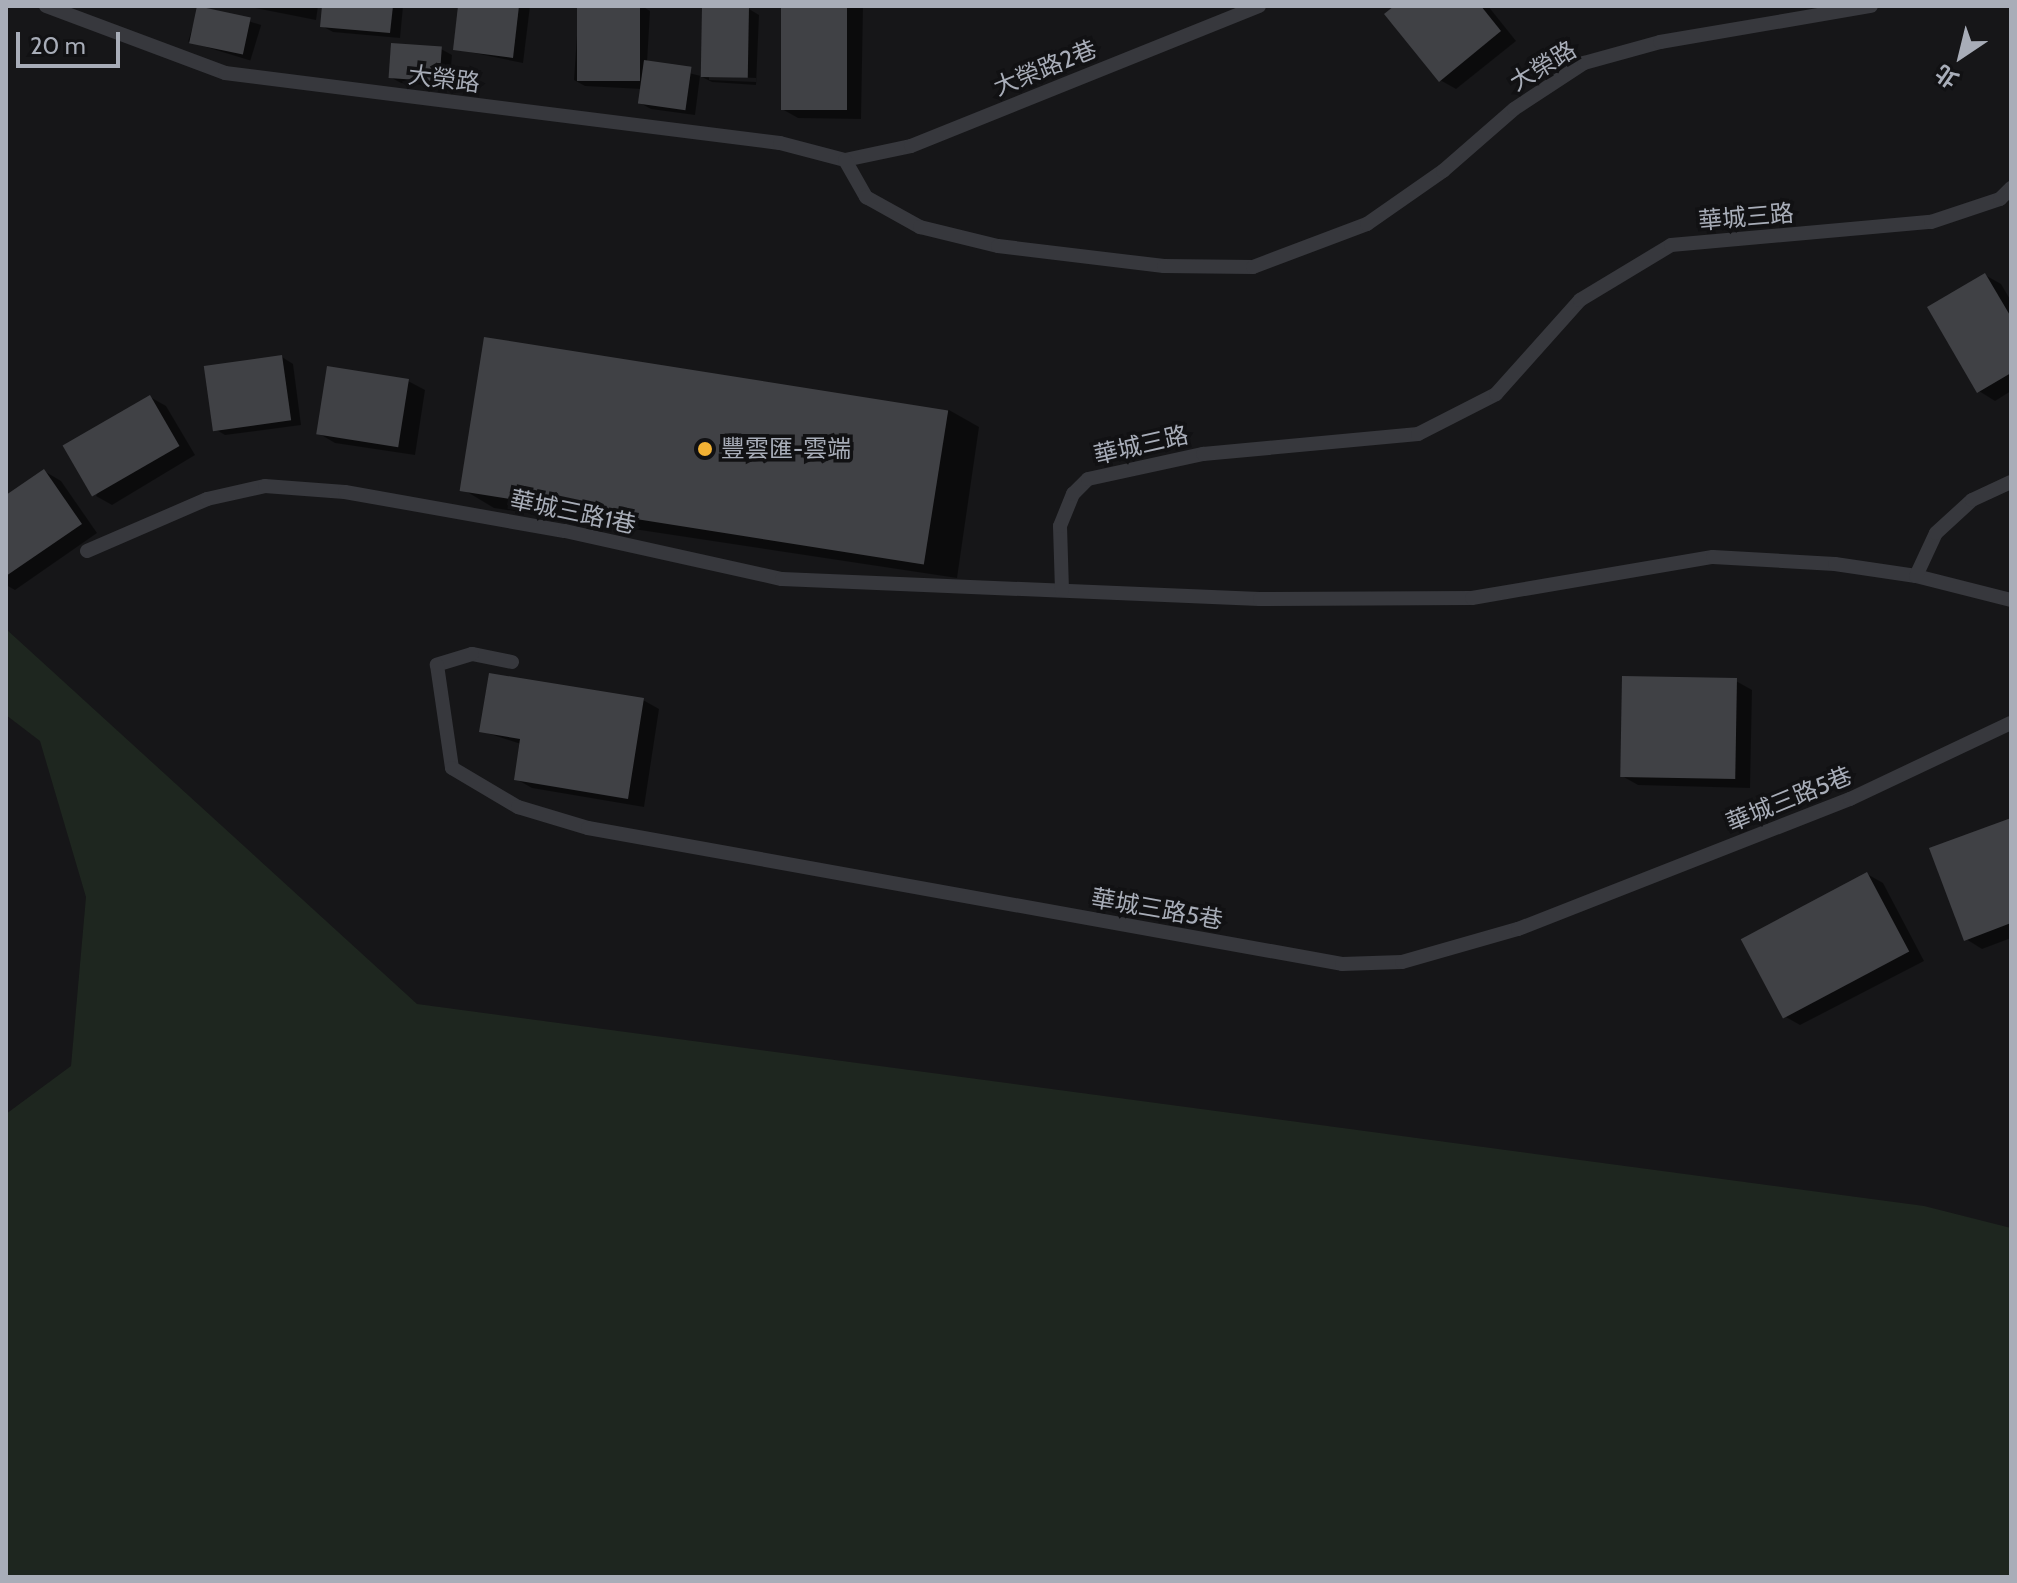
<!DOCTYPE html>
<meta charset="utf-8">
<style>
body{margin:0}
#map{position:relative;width:2017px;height:1583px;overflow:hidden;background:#161618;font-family:Cabin,"Noto Sans TC",sans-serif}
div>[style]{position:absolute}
.green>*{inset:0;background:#1e261f}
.shadow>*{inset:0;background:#0007;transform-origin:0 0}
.building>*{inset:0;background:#404145;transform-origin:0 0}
.lane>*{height:14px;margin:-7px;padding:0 7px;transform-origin:7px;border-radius:7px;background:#37383d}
.dots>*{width:22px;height:22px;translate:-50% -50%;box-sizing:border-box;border:4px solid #111113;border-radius:50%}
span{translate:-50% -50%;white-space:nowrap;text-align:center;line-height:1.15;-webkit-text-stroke:7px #111113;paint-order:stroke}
.street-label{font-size:24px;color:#a8adb8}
.poi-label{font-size:24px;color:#a8adb8}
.left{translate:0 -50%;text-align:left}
.frame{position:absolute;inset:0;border:8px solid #a8adb8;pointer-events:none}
.north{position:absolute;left:1921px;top:16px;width:80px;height:80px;-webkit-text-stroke:6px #111113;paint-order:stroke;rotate:215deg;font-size:22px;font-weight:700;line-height:32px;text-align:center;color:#a8adb8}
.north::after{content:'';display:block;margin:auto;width:28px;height:36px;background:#a8adb8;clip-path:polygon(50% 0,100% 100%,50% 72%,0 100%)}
.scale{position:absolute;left:16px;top:32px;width:104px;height:36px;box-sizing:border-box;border:4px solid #a8adb8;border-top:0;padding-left:10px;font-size:24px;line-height:28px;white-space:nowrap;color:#a8adb8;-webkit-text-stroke:6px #111113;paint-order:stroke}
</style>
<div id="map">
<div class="green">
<i style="clip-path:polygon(6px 629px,417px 1004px,1924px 1206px,2011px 1228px,2011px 1577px,6px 1577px,6px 1114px,71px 1066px,86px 897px,40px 741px,6px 715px)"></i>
</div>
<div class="shadow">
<i style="left:199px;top:6px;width:65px;height:37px;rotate:17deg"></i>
<i style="clip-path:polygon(245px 6px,318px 6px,316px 20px)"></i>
<i style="clip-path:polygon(324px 6px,403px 6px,400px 38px,333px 32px,322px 26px)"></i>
<i style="clip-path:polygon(460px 6px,530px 6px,523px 63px,455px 49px)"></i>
<i style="clip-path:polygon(evenodd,579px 6px,642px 6px,650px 11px,647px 63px,701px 76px,704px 6px,749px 9px,759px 15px,756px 85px,712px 82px,700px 76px,695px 115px,651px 109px,640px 103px,642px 89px,585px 86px,574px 80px,579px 6px,709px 76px,756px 78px,756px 82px,709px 80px,709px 76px)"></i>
<i style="clip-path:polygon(783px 6px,863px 6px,861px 119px,798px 118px,782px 109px)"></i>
<i style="clip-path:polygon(1397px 6px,1488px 6px,1516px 41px,1456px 89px,1440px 80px)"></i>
<i style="clip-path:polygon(441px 49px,452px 55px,449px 87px,401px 83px,390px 77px)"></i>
<i style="clip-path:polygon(1985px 275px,2001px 284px,2011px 301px,2011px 391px,1995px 401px,1979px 391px)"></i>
<i style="clip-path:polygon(282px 357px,293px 364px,301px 425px,225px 435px,215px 429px)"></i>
<i style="clip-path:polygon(408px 381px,425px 390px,415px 455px,335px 443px,318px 433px)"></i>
<i style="clip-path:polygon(150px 397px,166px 406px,195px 455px,112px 505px,96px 496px)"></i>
<i style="clip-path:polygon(949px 410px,979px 427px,957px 578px,494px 508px,464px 490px)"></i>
<i style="clip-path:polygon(44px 471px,61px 481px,97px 533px,15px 590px,6px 585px,6px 498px)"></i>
<i style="clip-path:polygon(1736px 681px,1752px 690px,1750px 788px,1638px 785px,1622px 776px)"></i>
<i style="clip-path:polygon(643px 700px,659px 709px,644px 807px,532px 788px,516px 779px,521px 744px,481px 731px)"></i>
<i style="clip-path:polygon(2011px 820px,2011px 938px,1982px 949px,1966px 939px)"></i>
<i style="clip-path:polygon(1867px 874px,1883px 883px,1924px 961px,1800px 1025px,1784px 1016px)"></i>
</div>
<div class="building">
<i style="left:197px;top:6px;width:55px;height:38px;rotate:12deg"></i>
<i style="clip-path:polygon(322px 6px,393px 6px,390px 33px,320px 27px)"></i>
<i style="clip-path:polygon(458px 6px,519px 6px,513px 58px,453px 50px)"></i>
<i style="left:577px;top:6px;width:63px;height:75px"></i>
<i style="left:702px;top:6px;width:47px;height:71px;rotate:1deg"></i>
<i style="left:781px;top:6px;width:66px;height:104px"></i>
<i style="clip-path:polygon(1394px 6px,1481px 6px,1501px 31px,1439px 82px,1384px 14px)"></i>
<i style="left:391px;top:43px;width:51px;height:35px;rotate:4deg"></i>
<i style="left:644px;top:60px;width:48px;height:44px;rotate:8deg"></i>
<i style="clip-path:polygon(1985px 273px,2011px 317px,2011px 373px,1977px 393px,1927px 307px)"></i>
<i style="left:484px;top:337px;width:470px;height:156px;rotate:9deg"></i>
<i style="left:282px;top:355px;width:66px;height:79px;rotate:82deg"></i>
<i style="left:327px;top:366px;width:83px;height:69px;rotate:9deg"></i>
<i style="left:150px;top:395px;width:59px;height:101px;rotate:60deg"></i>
<i style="clip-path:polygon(44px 469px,82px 524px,6px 576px,6px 495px)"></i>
<i style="clip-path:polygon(489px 673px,644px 698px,628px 799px,514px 780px,520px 739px,479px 732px)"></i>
<i style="left:1622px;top:676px;width:115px;height:101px;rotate:1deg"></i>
<i style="clip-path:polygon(2011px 818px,2011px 923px,1964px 941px,1929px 848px)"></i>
<i style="left:1867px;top:872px;width:90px;height:143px;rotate:62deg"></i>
</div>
<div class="lane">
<i style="left:46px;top:6px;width:191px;rotate:20.5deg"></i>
<i style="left:225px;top:73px;width:559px;rotate:7.19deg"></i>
<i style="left:780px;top:143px;width:67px;rotate:14.7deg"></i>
<i style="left:845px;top:160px;width:67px;rotate:-12deg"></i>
<i style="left:911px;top:146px;width:375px;rotate:-21.9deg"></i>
<i style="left:845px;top:160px;width:43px;rotate:60.4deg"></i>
<i style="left:866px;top:197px;width:62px;rotate:29.1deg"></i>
<i style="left:920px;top:227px;width:80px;rotate:13.7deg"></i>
<i style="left:998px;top:246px;width:167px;rotate:6.9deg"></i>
<i style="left:1164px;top:266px;width:89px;rotate:0.6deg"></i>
<i style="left:1253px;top:267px;width:122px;rotate:-20.7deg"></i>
<i style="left:1367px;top:224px;width:93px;rotate:-34.9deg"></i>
<i style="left:1443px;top:171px;width:94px;rotate:-41.1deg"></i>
<i style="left:1514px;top:109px;width:84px;rotate:-33.3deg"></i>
<i style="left:1584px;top:63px;width:79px;rotate:-15.4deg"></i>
<i style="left:1660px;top:42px;width:214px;rotate:-9.7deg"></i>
<i style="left:87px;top:551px;width:131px;rotate:-23.4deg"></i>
<i style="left:207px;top:499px;width:59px;rotate:-12.6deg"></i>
<i style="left:265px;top:486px;width:80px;rotate:4.3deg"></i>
<i style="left:345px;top:492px;width:223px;rotate:10.1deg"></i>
<i style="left:565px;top:531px;width:222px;rotate:12.5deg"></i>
<i style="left:782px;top:579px;width:478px;rotate:2.4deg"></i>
<i style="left:1260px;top:599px;width:212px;rotate:-0.3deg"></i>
<i style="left:1472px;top:598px;width:244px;rotate:-9.7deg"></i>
<i style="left:1713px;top:557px;width:122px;rotate:3.3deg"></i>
<i style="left:1835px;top:564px;width:82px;rotate:8.4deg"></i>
<i style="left:1916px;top:576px;width:98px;rotate:14.2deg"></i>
<i style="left:1916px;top:576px;width:47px;rotate:-65.1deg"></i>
<i style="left:1936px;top:533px;width:49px;rotate:-42.5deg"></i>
<i style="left:1972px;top:500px;width:43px;rotate:-24.8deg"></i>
<i style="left:1062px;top:590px;width:64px;rotate:-91.8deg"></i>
<i style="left:1060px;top:526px;width:35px;rotate:-68deg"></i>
<i style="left:1073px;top:494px;width:21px;rotate:-45deg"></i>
<i style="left:1088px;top:479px;width:118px;rotate:-12.3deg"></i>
<i style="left:1203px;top:454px;width:216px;rotate:-5.3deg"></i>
<i style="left:1418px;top:434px;width:88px;rotate:-27.1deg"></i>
<i style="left:1496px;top:394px;width:126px;rotate:-48.2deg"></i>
<i style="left:1580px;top:300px;width:106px;rotate:-31.1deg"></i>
<i style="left:1671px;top:245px;width:261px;rotate:-5.1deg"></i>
<i style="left:1931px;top:222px;width:73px;rotate:-18.4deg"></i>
<i style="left:2000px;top:199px;width:16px;rotate:-45deg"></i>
<i style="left:512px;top:662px;width:41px;rotate:-168.7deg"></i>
<i style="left:472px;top:654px;width:37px;rotate:163deg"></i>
<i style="left:437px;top:665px;width:104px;rotate:81.7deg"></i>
<i style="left:452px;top:768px;width:77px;rotate:30.6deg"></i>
<i style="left:518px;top:807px;width:73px;rotate:16.7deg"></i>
<i style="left:588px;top:828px;width:766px;rotate:10.22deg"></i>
<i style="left:1342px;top:964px;width:60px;rotate:-1.9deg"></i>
<i style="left:1402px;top:962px;width:121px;rotate:-15.9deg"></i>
<i style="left:1518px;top:929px;width:357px;rotate:-21.4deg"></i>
<i style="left:1850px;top:799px;width:178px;rotate:-25.3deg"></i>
</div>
<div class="dots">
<i style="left:705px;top:449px;background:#f2b134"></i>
</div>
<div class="street-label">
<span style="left:1543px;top:66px;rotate:-31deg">大榮路</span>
<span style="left:1045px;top:68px;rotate:-22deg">大榮路2巷</span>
<span style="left:444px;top:79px;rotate:7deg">大榮路</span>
<span style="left:1746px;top:217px;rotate:-5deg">華城三路</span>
<span style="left:1141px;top:445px;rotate:-13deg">華城三路</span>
<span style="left:573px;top:512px;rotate:12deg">華城三路1巷</span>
<span style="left:1789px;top:799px;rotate:-22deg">華城三路5巷</span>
<span style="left:1157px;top:909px;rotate:10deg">華城三路5巷</span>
</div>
<div class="poi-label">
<span class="left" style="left:721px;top:449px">豐雲匯-雲端</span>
</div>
<div class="frame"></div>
<div class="north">北</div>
<div class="scale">20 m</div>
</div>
